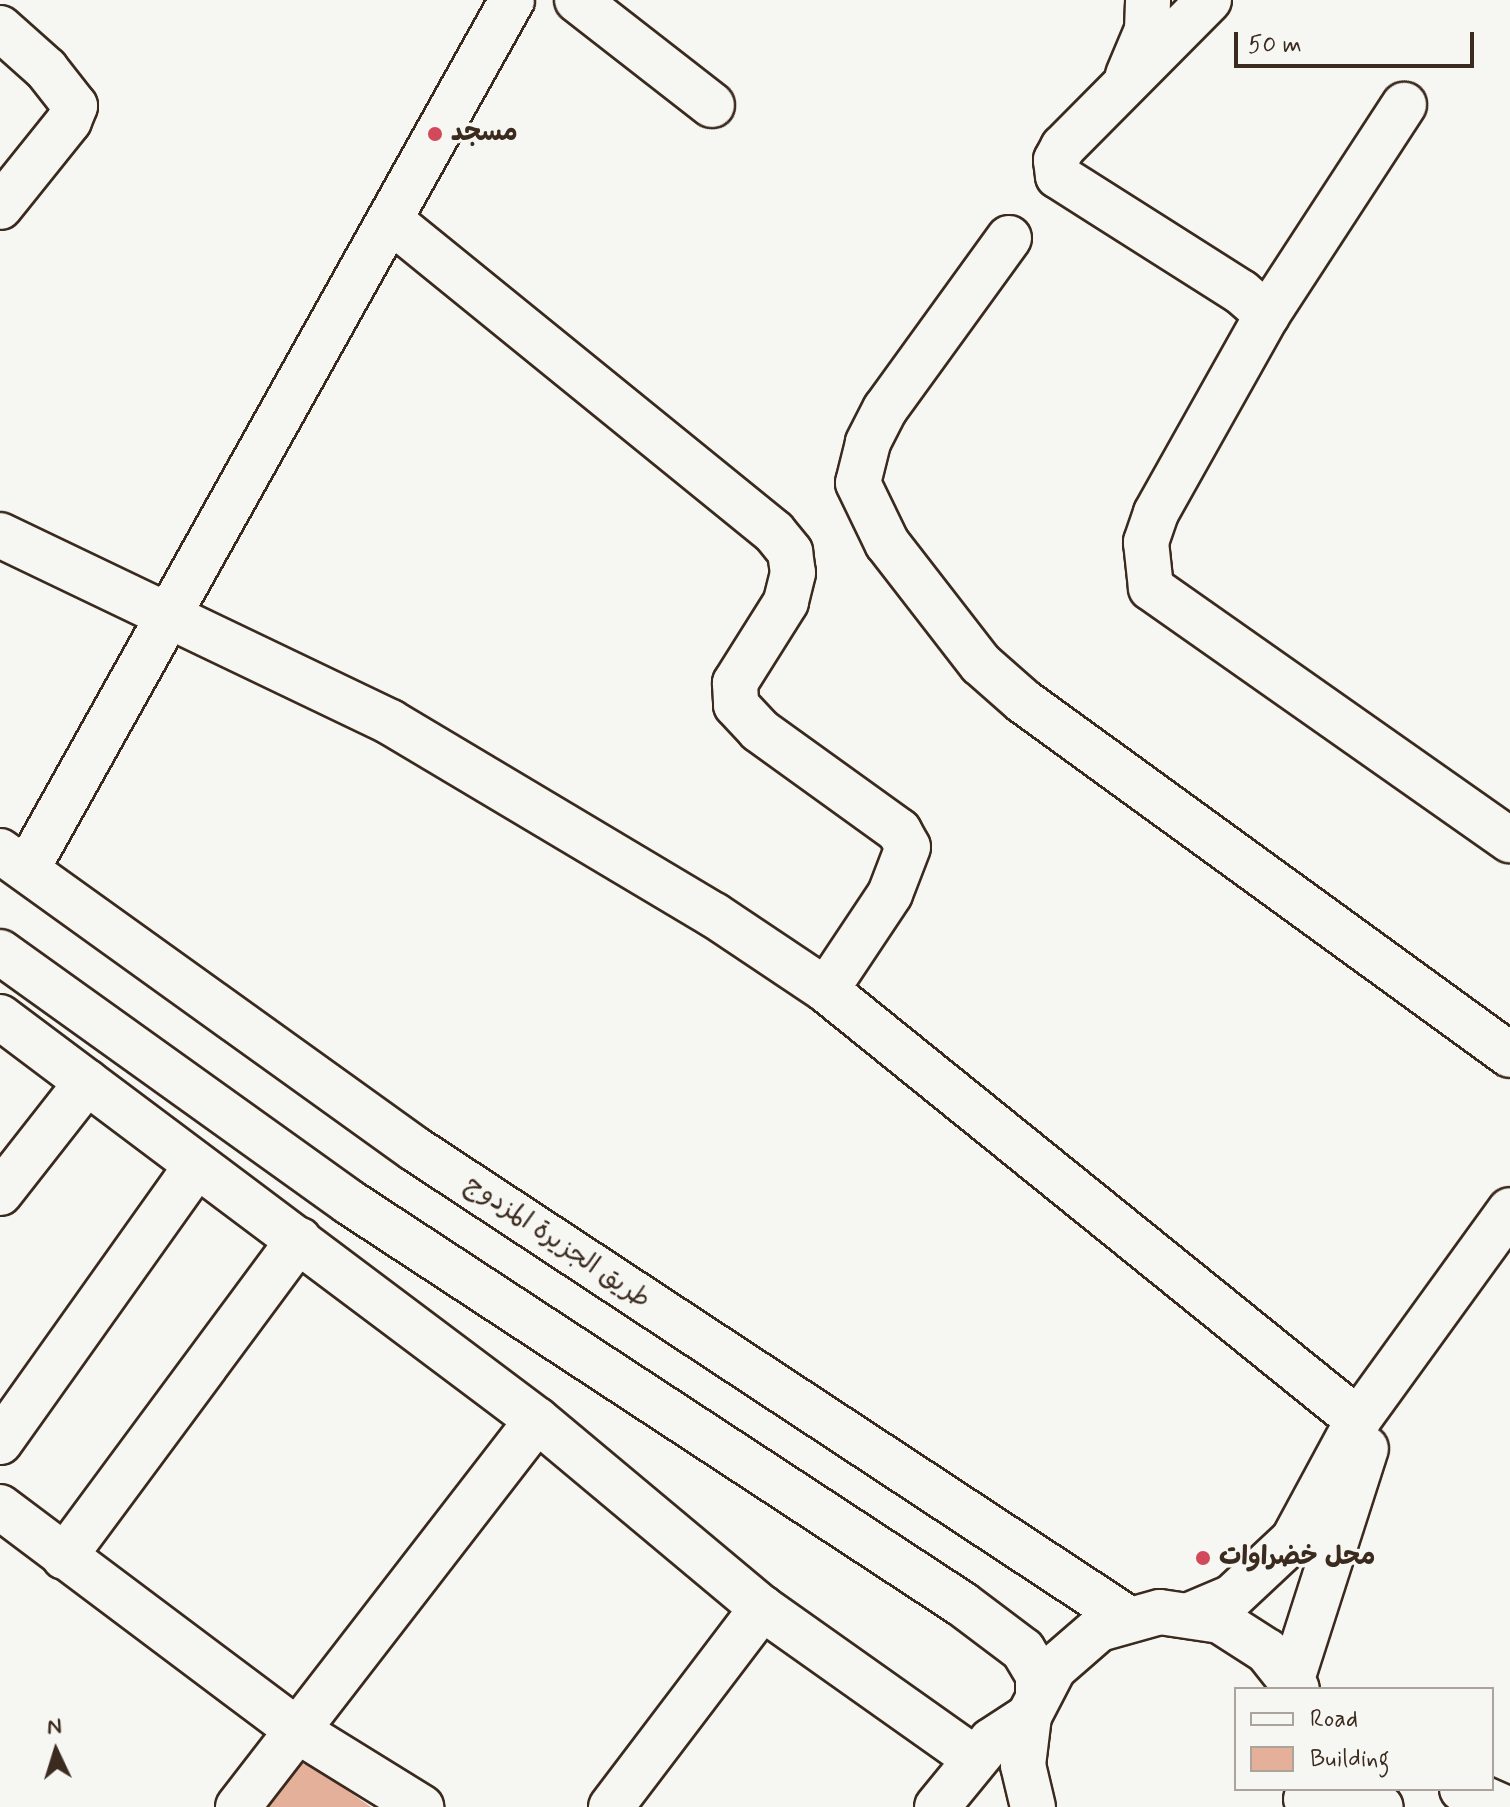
<!DOCTYPE html>
<meta charset="utf-8">
<style>
body{margin:0}
#map{position:relative;width:1510px;height:1807px;overflow:hidden;background:#f6f6f2;font-family:Mynerve,"Playpen Sans Arabic",sans-serif}
div>[style]{position:absolute}
.building>*{inset:0;background:#e5b09a}
.roads{filter:drop-shadow(2px 0 #3b2a1e) drop-shadow(-2px 0 #3b2a1e) drop-shadow(0 2px #3b2a1e) drop-shadow(0 -2px #3b2a1e)}
.minor>*{height:44px;margin:-22px;padding:0 22px;transform-origin:22px;border-radius:22px;background:#f6f6f2}
.major>*{height:44px;margin:-22px;padding:0 22px;transform-origin:22px;border-radius:22px;background:#f6f6f2}
.dots>*{width:22px;height:22px;translate:-50% -50%;box-sizing:border-box;border:4px solid #f6f6f2;border-radius:50%}
span{translate:-50% -50%;white-space:nowrap;text-align:center;line-height:1.15;-webkit-text-stroke:7px #f6f6f2;paint-order:stroke}
.poi-label{font-size:26px;color:#3b2a1e;font-weight:700}
.left{translate:0 -50%;text-align:left}
.street-label{font-size:26px;color:#3b2a1e}
.legend{position:absolute;left:1234px;top:1687px;width:260px;height:104px;box-sizing:border-box;background:#f6f6f2;border:2px solid #aba49d;margin:0;padding:10px 14px;list-style:none;font-size:24px;color:#3b2a1e}
.legend li{display:flex;align-items:center;gap:16px;height:40px}
.legend b{width:40px;border:2px solid #aba49d}
.north{position:absolute;left:16px;top:1711px;width:80px;height:80px;-webkit-text-stroke:6px #f6f6f2;paint-order:stroke;rotate:356deg;font-size:22px;font-weight:700;line-height:32px;text-align:center;color:#3b2a1e}
.north::after{content:'';display:block;margin:auto;width:28px;height:36px;background:#3b2a1e;clip-path:polygon(50% 0,100% 100%,50% 72%,0 100%)}
.scale{position:absolute;left:1234px;top:32px;width:240px;height:36px;box-sizing:border-box;border:4px solid #3b2a1e;border-top:0;padding-left:10px;font-size:24px;line-height:28px;white-space:nowrap;color:#3b2a1e;-webkit-text-stroke:6px #f6f6f2;paint-order:stroke}
</style>
<div id="map">
<div class="building">
<i style="clip-path:polygon(274px 1756px,314px 1767px,371px 1807px,259px 1807px)"></i>
</div>
<div class="roads">
<div class="minor">
<i style="left:577px;top:0;width:171px;rotate:37.9deg"></i>
<i style="left:1209px;top:0;width:207px;rotate:134.8deg"></i>
<i style="left:1063px;top:147px;width:15px;rotate:118deg"></i>
<i style="left:1056px;top:160px;width:16px;rotate:83deg"></i>
<i style="left:1058px;top:176px;width:217px;rotate:32.4deg"></i>
<i style="left:1241px;top:292px;width:35px;rotate:41deg"></i>
<i style="left:1267px;top:315px;width:227px;rotate:119.3deg"></i>
<i style="left:1156px;top:513px;width:31px;rotate:109deg"></i>
<i style="left:1146px;top:542px;width:46px;rotate:83.8deg"></i>
<i style="left:1151px;top:588px;width:439px;rotate:35.1deg"></i>
<i style="left:0;top:28px;width:62px;rotate:41.7deg"></i>
<i style="left:46px;top:69px;width:47px;rotate:51.9deg"></i>
<i style="left:75px;top:106px;width:16px;rotate:112deg"></i>
<i style="left:69px;top:121px;width:110px;rotate:128.7deg"></i>
<i style="left:1128px;top:75px;width:49px;rotate:-67.1deg"></i>
<i style="left:1147px;top:30px;width:30px;rotate:-88deg"></i>
<i style="left:390px;top:220px;width:495px;rotate:39.1deg"></i>
<i style="left:774px;top:532px;width:26px;rotate:51deg"></i>
<i style="left:790px;top:552px;width:21px;rotate:82deg"></i>
<i style="left:793px;top:573px;width:30px;rotate:104deg"></i>
<i style="left:786px;top:602px;width:96px;rotate:122.2deg"></i>
<i style="left:735px;top:683px;width:22px;rotate:87deg"></i>
<i style="left:736px;top:705px;width:34px;rotate:47deg"></i>
<i style="left:759px;top:730px;width:173px;rotate:35.8deg"></i>
<i style="left:899px;top:831px;width:18px;rotate:61deg"></i>
<i style="left:908px;top:847px;width:50px;rotate:111deg"></i>
<i style="left:890px;top:894px;width:115px;rotate:123.7deg"></i>
<i style="left:1009px;top:238px;width:211px;rotate:125.9deg"></i>
<i style="left:885px;top:409px;width:38px;rotate:117deg"></i>
<i style="left:868px;top:443px;width:41px;rotate:104deg"></i>
<i style="left:858px;top:483px;width:67px;rotate:64.2deg"></i>
<i style="left:887px;top:543px;width:153px;rotate:52.2deg"></i>
<i style="left:981px;top:664px;width:56px;rotate:41.4deg"></i>
<i style="left:1023px;top:701px;width:602px;rotate:36.01deg"></i>
<i style="left:1267px;top:315px;width:251px;rotate:-56.9deg"></i>
<i style="left:0;top:535px;width:433px;rotate:25.6deg"></i>
<i style="left:390px;top:722px;width:377px;rotate:30.8deg"></i>
<i style="left:714px;top:915px;width:135px;rotate:33.8deg"></i>
<i style="left:826px;top:990px;width:684px;rotate:38.95deg"></i>
<i style="left:27px;top:869px;width:995px;rotate:-60.83deg"></i>
<i style="left:0;top:1017px;width:671px;rotate:36.89deg"></i>
<i style="left:537px;top:1420px;width:293px;rotate:39.9deg"></i>
<i style="left:762px;top:1608px;width:260px;rotate:35.3deg"></i>
<i style="left:0;top:1193px;width:141px;rotate:-51.9deg"></i>
<i style="left:0;top:1442px;width:339px;rotate:-54.6deg"></i>
<i style="left:0;top:1507px;width:373px;rotate:36.9deg"></i>
<i style="left:298px;top:1731px;width:145px;rotate:31.7deg"></i>
<i style="left:64px;top:1557px;width:395px;rotate:-53.5deg"></i>
<i style="left:1192px;top:1614px;width:43px;rotate:-23deg"></i>
<i style="left:1232px;top:1597px;width:83px;rotate:-43.1deg"></i>
<i style="left:1293px;top:1540px;width:136px;rotate:-61.6deg"></i>
<i style="left:1358px;top:1420px;width:259px;rotate:-54.1deg"></i>
<i style="left:1292px;top:1679px;width:242px;rotate:-72.2deg"></i>
<i style="left:238px;top:1807px;width:489px;rotate:-52.3deg"></i>
<i style="left:611px;top:1807px;width:250px;rotate:-52.8deg"></i>
<i style="left:937px;top:1807px;width:85px;rotate:-50.7deg"></i>
<i style="left:991px;top:1741px;width:45px;rotate:-33.3deg"></i>
</div>
<div class="major">
<i style="left:0;top:851px;width:511px;rotate:35.68deg"></i>
<i style="left:415px;top:1149px;width:853px;rotate:33.37deg"></i>
<i style="left:0;top:952px;width:429px;rotate:35.6deg"></i>
<i style="left:349px;top:1202px;width:733px;rotate:33.26deg"></i>
<i style="left:962px;top:1604px;width:76px;rotate:37deg"></i>
<i style="left:1023px;top:1650px;width:29px;rotate:59deg"></i>
<i style="left:1038px;top:1675px;width:18px;rotate:90deg"></i>
<i style="left:1462px;top:1789px;width:45px;rotate:23.7deg"></i>
<i style="left:1306px;top:1799px;width:75px;rotate:6.1deg"></i>
<i style="left:1033px;top:1807px;width:43px;rotate:-103.4deg"></i>
<i style="left:1023px;top:1765px;width:49px;rotate:-83deg"></i>
<i style="left:1029px;top:1716px;width:54px;rotate:-62.5deg"></i>
<i style="left:1054px;top:1668px;width:60px;rotate:-40.9deg"></i>
<i style="left:1099px;top:1629px;width:63px;rotate:-15.6deg"></i>
<i style="left:1160px;top:1612px;width:61px;rotate:8.5deg"></i>
<i style="left:1220px;top:1621px;width:56px;rotate:32.6deg"></i>
<i style="left:1267px;top:1651px;width:48px;rotate:51.7deg"></i>
</div>
</div>
<div class="dots">
<i style="left:435px;top:134px;background:#d1495b"></i>
<i style="left:1203px;top:1558px;background:#d1495b"></i>
</div>
<div class="poi-label">
<span class="left" style="left:451px;top:134px">مسجد</span>
<span class="left" style="left:1219px;top:1558px">محل خضراوات</span>
</div>
<div class="street-label">
<span style="left:557px;top:1243px;rotate:34deg">طريق الجزيرة المزدوج</span>
</div>
<ul class="legend">
<li><b style="height:10px;background:#f6f6f2"></b>Road</li>
<li><b style="height:22px;background:#e5b09a"></b>Building</li>
</ul>
<div class="north">N</div>
<div class="scale">50 m</div>
</div>
